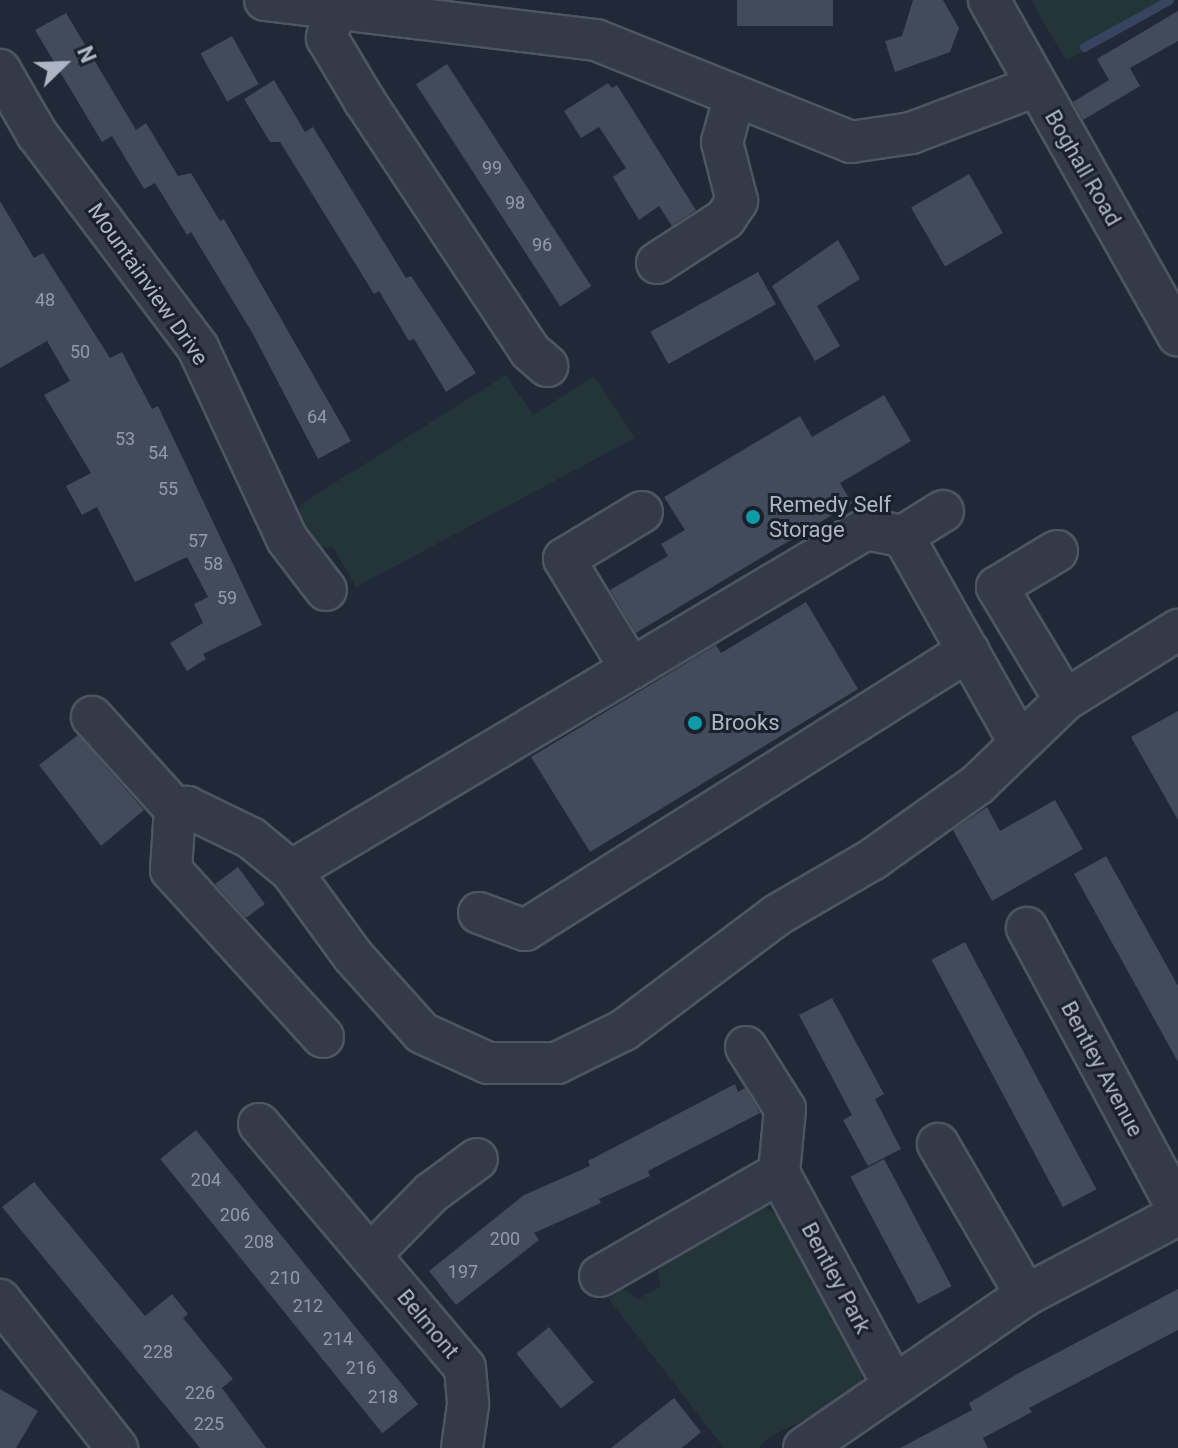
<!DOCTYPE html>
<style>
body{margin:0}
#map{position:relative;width:1178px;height:1448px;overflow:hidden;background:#212837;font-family:Roboto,sans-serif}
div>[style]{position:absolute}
.green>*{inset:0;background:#243539}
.stream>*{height:9px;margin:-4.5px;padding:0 4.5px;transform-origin:4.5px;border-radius:4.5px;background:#37445f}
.building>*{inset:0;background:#424b5b;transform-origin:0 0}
.roads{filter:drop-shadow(2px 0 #4f5562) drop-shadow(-2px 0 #4f5562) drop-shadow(0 2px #4f5562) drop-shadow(0 -2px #4f5562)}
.minor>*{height:40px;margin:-20px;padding:0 20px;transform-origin:20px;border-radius:20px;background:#343a47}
.dots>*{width:22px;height:22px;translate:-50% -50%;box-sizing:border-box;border:4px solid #1a202c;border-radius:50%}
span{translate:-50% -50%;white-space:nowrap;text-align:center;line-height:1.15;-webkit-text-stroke:6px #1a202c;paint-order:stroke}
.number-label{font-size:18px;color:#949aaa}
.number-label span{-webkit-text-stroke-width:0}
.street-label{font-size:22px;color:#afb5c4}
.poi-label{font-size:22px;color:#afb5c4}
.left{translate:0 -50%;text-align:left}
.north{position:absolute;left:24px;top:24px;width:80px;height:80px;-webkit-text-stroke:6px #1a202c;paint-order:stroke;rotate:67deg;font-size:22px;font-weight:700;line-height:32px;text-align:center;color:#afb5c4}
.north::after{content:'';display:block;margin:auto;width:28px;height:36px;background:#afb5c4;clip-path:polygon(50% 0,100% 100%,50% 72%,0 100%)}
</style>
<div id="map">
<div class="green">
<i style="clip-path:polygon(1031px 0,1176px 0,1066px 61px)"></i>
<i style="clip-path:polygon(506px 375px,533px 415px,594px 376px,635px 438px,356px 587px,333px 547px,312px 548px,296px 514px,301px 504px)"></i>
<i style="clip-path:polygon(766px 1207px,784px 1222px,860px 1362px,862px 1380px,853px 1395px,768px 1438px,759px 1448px,724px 1448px,609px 1299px,622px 1288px,638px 1299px,661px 1286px,658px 1271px,666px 1253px,747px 1211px)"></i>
</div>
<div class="stream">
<i style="left:1084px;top:47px;width:97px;rotate:-28.9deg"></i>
</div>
<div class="building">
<i style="left:737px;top:0;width:96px;height:26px"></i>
<i style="clip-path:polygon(913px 0,943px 0,959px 28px,950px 52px,895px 72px,885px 41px,902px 36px)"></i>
<i style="clip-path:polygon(1178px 11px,1178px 41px,1130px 68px,1140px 86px,1083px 120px,1073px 102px,1109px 80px,1097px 59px)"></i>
<i style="clip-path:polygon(66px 13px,136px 130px,146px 123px,178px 176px,191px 173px,220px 221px,224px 219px,351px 441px,318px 459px,253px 334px,191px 232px,187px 235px,155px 183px,144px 189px,112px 136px,102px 142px,35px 30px)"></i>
<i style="left:232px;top:36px;width:55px;height:36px;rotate:61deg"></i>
<i style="left:447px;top:64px;width:265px;height:37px;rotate:57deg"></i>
<i style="clip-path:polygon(274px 80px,305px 132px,313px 127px,406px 278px,411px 276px,476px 373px,446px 392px,414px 339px,409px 341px,379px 291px,374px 294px,280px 142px,270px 142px,244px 99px)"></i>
<i style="clip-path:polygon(608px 83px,612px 88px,617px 85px,696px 210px,672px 226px,659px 206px,639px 220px,613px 177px,626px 168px,599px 127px,581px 138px,564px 111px)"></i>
<i style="left:969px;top:174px;width:68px;height:67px;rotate:60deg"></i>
<i style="clip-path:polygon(0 201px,34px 258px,43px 253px,110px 358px,122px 352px,152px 409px,158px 406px,262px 625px,203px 654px,206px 659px,187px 671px,170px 643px,203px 623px,194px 604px,208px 597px,187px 557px,135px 582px,97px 507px,82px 515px,66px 486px,91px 473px,44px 395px,70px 381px,47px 341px,0 368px)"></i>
<i style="clip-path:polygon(838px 240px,860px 279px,817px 306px,840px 346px,815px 361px,772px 286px)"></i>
<i style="left:758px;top:272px;width:37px;height:123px;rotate:61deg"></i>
<i style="clip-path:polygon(884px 395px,911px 441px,840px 483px,852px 503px,636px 633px,610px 590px,668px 556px,661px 544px,685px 530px,664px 497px,800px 416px,812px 437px)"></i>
<i style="clip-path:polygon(806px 602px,858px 689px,590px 852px,531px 757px,716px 645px,721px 653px)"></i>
<i style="clip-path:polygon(1178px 711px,1178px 820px,1131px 737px)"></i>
<i style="clip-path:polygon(78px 735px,144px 810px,101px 846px,39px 765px)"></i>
<i style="clip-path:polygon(1055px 800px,1083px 849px,992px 901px,953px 830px,987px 807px,1000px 831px)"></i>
<i style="clip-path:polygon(1106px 856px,1178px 986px,1178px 1062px,1074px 874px)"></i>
<i style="clip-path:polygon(238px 867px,265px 904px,246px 918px,215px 884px)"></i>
<i style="left:965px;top:942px;width:280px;height:38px;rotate:62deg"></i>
<i style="clip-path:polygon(832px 998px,884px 1094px,875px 1099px,901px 1149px,868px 1166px,843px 1120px,852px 1115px,799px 1015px)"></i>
<i style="clip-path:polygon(735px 1084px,738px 1092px,745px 1088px,760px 1113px,648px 1171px,650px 1176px,599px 1199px,601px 1203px,534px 1233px,539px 1240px,456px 1305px,429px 1271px,524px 1195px,590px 1166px,588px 1161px)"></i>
<i style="left:196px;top:1130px;width:353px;height:46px;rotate:51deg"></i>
<i style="left:884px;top:1159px;width:144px;height:38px;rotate:62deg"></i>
<i style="clip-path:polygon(34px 1182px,145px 1316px,172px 1294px,188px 1314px,183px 1318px,233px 1379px,222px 1388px,266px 1448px,200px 1448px,2px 1207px)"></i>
<i style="clip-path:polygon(1178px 1289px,1178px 1330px,1029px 1408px,1032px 1412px,983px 1438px,988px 1448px,900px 1448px,972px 1410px,969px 1403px,1017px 1374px)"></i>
<i style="left:549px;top:1327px;width:71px;height:42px;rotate:51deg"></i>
<i style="clip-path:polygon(0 1389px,38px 1411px,16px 1448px,0 1448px)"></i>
<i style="clip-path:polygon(674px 1398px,701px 1432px,687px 1444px,681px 1448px,611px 1448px)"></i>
</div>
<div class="roads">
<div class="minor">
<i style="left:265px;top:0;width:333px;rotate:6.9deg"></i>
<i style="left:596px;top:40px;width:275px;rotate:21.8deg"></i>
<i style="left:851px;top:142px;width:61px;rotate:-8.5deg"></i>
<i style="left:911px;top:133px;width:134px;rotate:-20.6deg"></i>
<i style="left:989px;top:0;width:385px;rotate:60.6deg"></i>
<i style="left:333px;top:12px;width:27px;rotate:103deg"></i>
<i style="left:327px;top:38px;width:72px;rotate:59.2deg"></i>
<i style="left:364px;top:100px;width:301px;rotate:56.5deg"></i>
<i style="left:530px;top:351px;width:23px;rotate:41deg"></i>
<i style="left:0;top:70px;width:74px;rotate:60deg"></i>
<i style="left:37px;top:134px;width:268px;rotate:53deg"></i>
<i style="left:198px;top:348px;width:211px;rotate:65deg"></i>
<i style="left:287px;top:539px;width:64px;rotate:52.6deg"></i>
<i style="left:657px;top:263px;width:81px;rotate:-32.9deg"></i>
<i style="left:725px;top:219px;width:22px;rotate:-56deg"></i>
<i style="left:737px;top:201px;width:61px;rotate:-104.3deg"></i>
<i style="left:722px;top:142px;width:45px;rotate:-74.4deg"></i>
<i style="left:903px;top:536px;width:236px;rotate:60.6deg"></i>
<i style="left:1057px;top:551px;width:70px;rotate:149deg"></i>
<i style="left:997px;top:587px;width:132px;rotate:59deg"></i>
<i style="left:631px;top:669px;width:129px;rotate:-121.3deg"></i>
<i style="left:564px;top:559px;width:91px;rotate:-31.1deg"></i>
<i style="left:92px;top:717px;width:133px;rotate:48deg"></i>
<i style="left:291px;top:871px;width:669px;rotate:-30.74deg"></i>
<i style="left:866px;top:529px;width:38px;rotate:11deg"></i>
<i style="left:903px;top:536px;width:47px;rotate:-32deg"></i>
<i style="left:479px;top:913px;width:49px;rotate:20.3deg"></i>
<i style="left:525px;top:930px;width:524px;rotate:-32.2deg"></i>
<i style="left:1027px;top:928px;width:320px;rotate:61.8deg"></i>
<i style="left:323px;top:1037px;width:226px;rotate:-132.3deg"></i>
<i style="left:171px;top:870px;width:47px;rotate:-86.3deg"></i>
<i style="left:174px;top:823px;width:21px;rotate:-51deg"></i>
<i style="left:187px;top:807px;width:71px;rotate:25.8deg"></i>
<i style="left:251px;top:838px;width:52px;rotate:39.5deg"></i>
<i style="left:291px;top:871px;width:105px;rotate:53.9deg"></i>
<i style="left:353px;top:956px;width:103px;rotate:48.1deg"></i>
<i style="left:422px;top:1033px;width:72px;rotate:24.4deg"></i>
<i style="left:488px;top:1063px;width:69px"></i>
<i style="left:557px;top:1063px;width:75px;rotate:-26.2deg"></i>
<i style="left:624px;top:1030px;width:191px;rotate:-36.9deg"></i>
<i style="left:777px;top:915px;width:111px;rotate:-30.3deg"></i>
<i style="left:873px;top:859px;width:129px;rotate:-35.5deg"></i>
<i style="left:978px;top:784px;width:121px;rotate:-44deg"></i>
<i style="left:1065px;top:700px;width:133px;rotate:-31.8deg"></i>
<i style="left:746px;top:1047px;width:73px;rotate:57.8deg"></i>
<i style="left:785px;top:1109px;width:64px;rotate:95.4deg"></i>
<i style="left:259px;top:1124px;width:319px;rotate:49.8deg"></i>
<i style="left:465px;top:1368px;width:37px;rotate:85deg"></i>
<i style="left:468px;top:1405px;width:43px;rotate:97.9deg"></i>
<i style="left:938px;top:1144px;width:175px;rotate:59.8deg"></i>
<i style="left:370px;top:1255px;width:87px;rotate:-45.5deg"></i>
<i style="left:431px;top:1193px;width:57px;rotate:-36.5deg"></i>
<i style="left:600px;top:1276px;width:207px;rotate:-29.9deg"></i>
<i style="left:779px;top:1173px;width:240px;rotate:61.6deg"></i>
<i style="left:0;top:1300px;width:189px;rotate:51.7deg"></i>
<i style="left:804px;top:1448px;width:270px;rotate:-34.6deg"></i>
<i style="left:1026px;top:1295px;width:172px;rotate:-27.8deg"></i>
</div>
</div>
<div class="dots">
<i style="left:753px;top:517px;background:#0f9aa8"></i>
<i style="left:695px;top:723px;background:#0f9aa8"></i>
</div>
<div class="number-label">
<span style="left:492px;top:168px">99</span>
<span style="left:515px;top:203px">98</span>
<span style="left:542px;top:245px">96</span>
<span style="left:45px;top:300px">48</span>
<span style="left:80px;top:352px">50</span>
<span style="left:317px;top:417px">64</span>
<span style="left:125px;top:439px">53</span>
<span style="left:158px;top:453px">54</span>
<span style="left:168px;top:489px">55</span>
<span style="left:198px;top:541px">57</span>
<span style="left:213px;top:564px">58</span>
<span style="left:227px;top:598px">59</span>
<span style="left:206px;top:1180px">204</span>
<span style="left:235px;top:1215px">206</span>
<span style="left:505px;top:1239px">200</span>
<span style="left:259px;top:1242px">208</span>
<span style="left:463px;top:1272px">197</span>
<span style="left:285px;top:1278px">210</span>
<span style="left:308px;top:1306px">212</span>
<span style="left:338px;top:1339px">214</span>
<span style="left:158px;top:1352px">228</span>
<span style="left:361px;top:1368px">216</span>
<span style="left:200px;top:1393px">226</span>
<span style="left:383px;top:1397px">218</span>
<span style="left:209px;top:1424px">225</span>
</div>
<div class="street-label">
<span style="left:1083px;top:168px;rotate:60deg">Boghall Road</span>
<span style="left:148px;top:284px;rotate:55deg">Mountainview Drive</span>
<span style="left:1102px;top:1069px;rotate:62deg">Bentley Avenue</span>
<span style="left:836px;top:1278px;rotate:62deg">Bentley Park</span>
<span style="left:428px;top:1324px;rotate:50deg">Belmont</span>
</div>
<div class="poi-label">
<span class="left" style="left:769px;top:517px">Remedy Self<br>Storage</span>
<span class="left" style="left:711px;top:723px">Brooks</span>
</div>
<div class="north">N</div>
</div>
